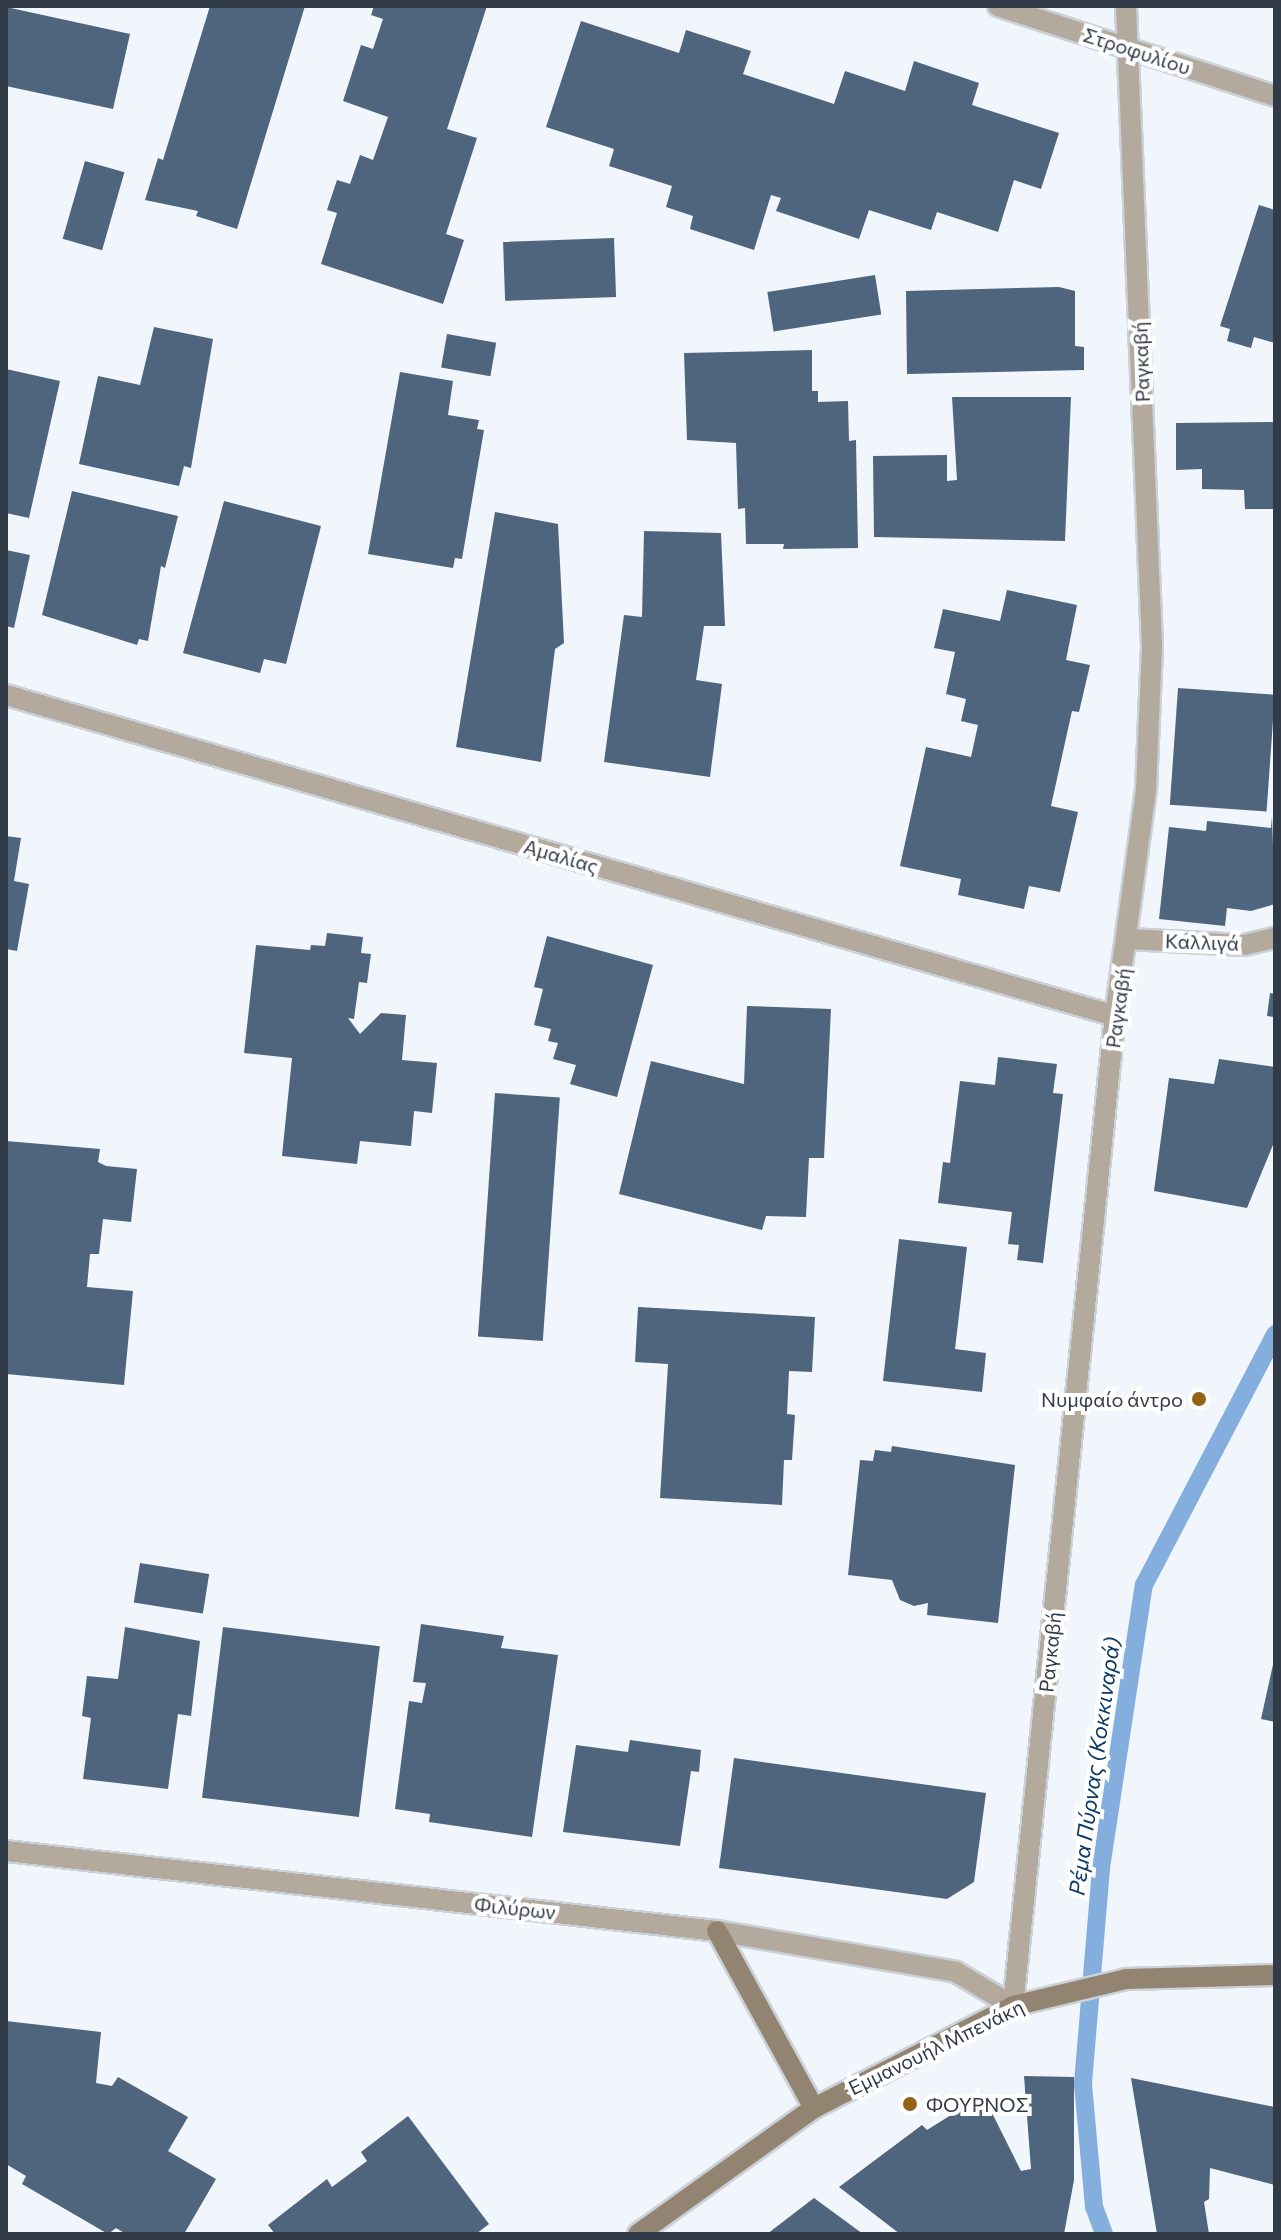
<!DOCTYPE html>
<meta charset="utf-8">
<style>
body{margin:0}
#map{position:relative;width:1281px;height:2240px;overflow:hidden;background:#f1f6fc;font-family:Commissioner,sans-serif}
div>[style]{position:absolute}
.stream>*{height:18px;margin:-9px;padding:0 9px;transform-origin:9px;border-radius:9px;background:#83aedd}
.building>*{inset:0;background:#4f647d;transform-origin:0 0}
.roads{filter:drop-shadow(2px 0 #cbd1d8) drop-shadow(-2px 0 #cbd1d8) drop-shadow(0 2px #cbd1d8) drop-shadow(0 -2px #cbd1d8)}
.street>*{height:20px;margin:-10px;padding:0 10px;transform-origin:10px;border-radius:10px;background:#b4a99d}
.secondary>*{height:20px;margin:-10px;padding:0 10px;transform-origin:10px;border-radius:10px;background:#938472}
.dots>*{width:22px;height:22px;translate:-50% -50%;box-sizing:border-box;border:4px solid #fff;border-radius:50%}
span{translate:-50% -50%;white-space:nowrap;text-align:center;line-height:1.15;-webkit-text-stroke:8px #fff;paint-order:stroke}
.street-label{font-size:20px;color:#323c48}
.poi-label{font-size:20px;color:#323c48}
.right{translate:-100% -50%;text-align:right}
.left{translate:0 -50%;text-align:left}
.water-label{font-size:22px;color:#0c3a66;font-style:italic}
.frame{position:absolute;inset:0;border:8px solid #323c48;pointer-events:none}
</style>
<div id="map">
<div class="stream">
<i style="left:1104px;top:2234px;width:29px;rotate:-110deg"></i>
<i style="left:1094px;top:2207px;width:124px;rotate:-95.1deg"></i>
<i style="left:1083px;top:2083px;width:216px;rotate:-85.2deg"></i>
<i style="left:1101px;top:1868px;width:286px;rotate:-81.4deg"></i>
<i style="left:1144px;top:1585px;width:283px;rotate:-62.4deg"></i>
</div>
<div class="building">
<i style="clip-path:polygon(210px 6px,305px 6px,237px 229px,196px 216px,198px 211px,145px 200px,158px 158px,163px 160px)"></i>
<i style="clip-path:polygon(374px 6px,487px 6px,447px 129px,477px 138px,446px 234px,464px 240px,443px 304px,321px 264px,337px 213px,327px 210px,337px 180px,350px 184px,360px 155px,373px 160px,388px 117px,343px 101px,361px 45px,373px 49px,383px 19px,371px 15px)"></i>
<i style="clip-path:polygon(6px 7px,130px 34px,113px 109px,6px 86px)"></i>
<i style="clip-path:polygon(581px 21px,679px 53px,686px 30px,751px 51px,743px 74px,834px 104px,845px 71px,905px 91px,914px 61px,979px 83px,972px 105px,1059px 133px,1041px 189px,1014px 180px,998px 232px,937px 212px,931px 230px,869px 210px,859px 239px,776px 211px,781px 198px,771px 195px,754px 250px,690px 229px,693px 216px,666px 207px,672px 186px,609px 166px,614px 149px,546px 127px)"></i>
<i style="left:85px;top:161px;width:41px;height:81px;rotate:16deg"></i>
<i style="clip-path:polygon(1259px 205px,1275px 210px,1275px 343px,1254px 337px,1251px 348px,1227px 341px,1230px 329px,1220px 326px)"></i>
<i style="left:614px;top:238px;width:59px;height:111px;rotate:88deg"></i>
<i style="left:875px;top:275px;width:40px;height:109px;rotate:81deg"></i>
<i style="clip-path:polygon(1059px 287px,1075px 291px,1075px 346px,1084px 347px,1084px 370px,907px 374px,906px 291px)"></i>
<i style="clip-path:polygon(154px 327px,213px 339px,191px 468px,184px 466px,179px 486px,79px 464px,98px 376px,140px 385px)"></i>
<i style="left:447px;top:334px;width:50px;height:34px;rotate:10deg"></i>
<i style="clip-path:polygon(812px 350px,812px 391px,818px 391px,818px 402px,848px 401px,849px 441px,856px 440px,858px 548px,783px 549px,784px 544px,746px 544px,745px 508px,738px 509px,736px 443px,687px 440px,684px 353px)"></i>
<i style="clip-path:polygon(6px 369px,60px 381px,29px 518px,6px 513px)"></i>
<i style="clip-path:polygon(400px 372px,453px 381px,448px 415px,479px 420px,477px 429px,484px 430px,462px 559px,455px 558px,453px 568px,368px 554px)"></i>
<i style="clip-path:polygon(952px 397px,1071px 397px,1065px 541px,874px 537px,873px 456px,947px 455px,947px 481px,957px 480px)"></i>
<i style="clip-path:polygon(1275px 422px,1275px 509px,1245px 509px,1244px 490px,1202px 489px,1202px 469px,1176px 470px,1176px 423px)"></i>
<i style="clip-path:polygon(72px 491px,178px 516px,165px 568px,161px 566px,148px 641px,139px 639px,137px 645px,42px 615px)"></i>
<i style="clip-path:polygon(224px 501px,321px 526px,286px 664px,264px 659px,260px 673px,183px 653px)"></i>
<i style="clip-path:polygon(495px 512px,558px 524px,564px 643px,555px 649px,541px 762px,456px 747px)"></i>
<i style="clip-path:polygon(644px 531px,721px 533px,725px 626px,704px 626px,696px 680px,722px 684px,710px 777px,604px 762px,624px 615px,642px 617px)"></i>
<i style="clip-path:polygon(6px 550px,30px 555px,14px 628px,6px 626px)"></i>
<i style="clip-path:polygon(1007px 590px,1077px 605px,1066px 660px,1090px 665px,1079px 712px,1072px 711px,1051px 806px,1078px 812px,1060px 892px,1029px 886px,1024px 909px,958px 895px,961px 879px,900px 866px,926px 747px,971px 757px,978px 725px,961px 721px,966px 699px,946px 694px,955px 652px,934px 648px,943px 609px,1000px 621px)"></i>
<i style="left:1178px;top:688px;width:97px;height:117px;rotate:4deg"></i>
<i style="clip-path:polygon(1272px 816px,1275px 904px,1251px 911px,1227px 908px,1225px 926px,1159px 919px,1169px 827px,1206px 831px,1207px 821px,1271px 828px)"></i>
<i style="clip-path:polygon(6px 836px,21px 838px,14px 881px,29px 884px,17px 951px,6px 949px)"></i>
<i style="clip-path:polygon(327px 933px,363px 937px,361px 953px,371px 954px,367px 983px,359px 982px,354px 1019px,348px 1018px,360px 1034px,381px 1013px,406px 1015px,402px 1060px,437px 1063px,432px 1113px,414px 1111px,411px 1146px,360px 1141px,357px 1164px,282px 1156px,292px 1058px,244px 1053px,256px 945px,310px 950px,311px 945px,325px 946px)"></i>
<i style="clip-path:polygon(547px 936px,653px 965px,617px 1097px,570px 1084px,576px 1065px,553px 1059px,558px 1043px,548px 1041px,551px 1029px,534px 1025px,543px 989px,534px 987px)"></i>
<i style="clip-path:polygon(1270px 993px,1275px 994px,1275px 1017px,1267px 1016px)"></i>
<i style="clip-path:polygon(747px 1006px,831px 1009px,824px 1158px,809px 1158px,806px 1217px,766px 1216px,762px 1230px,619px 1194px,651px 1061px,744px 1084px)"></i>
<i style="clip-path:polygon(998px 1057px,1057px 1064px,1053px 1093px,1063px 1094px,1043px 1263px,1017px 1260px,1019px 1245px,1008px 1244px,1012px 1212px,938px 1203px,943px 1162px,950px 1163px,960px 1081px,995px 1085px)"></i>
<i style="clip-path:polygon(1219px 1059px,1275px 1067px,1275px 1140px,1247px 1208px,1154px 1191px,1169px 1078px,1214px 1084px)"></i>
<i style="left:495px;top:1093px;width:65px;height:244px;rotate:4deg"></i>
<i style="clip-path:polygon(6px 1141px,100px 1149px,98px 1162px,106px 1166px,137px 1169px,131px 1222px,103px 1219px,99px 1254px,90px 1254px,87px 1287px,133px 1291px,124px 1385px,6px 1374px)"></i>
<i style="clip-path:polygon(899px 1239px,967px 1247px,955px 1349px,986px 1353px,982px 1392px,883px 1381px)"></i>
<i style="clip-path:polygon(638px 1307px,815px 1317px,812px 1372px,789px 1371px,787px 1414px,795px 1415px,792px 1460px,784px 1460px,782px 1505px,660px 1498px,668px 1364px,635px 1362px)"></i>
<i style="clip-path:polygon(892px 1446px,1015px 1465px,998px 1623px,927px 1615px,928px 1603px,914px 1606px,900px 1600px,892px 1580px,848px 1575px,860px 1460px,873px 1461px,875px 1450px,891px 1452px)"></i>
<i style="left:140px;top:1563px;width:70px;height:40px;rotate:9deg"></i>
<i style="clip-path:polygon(421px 1624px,504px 1636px,501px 1648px,558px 1655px,532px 1837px,429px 1822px,430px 1814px,395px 1809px,409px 1701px,422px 1703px,426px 1683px,413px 1682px)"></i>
<i style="clip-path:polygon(125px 1627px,200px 1641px,191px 1716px,178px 1714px,168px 1789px,83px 1779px,91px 1718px,82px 1716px,87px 1676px,118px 1679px)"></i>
<i style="left:223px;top:1627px;width:158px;height:172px;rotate:7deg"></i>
<i style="clip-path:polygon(1274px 1660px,1275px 1660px,1275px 1722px,1261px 1719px)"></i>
<i style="clip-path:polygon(630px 1740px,701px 1750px,699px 1772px,691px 1771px,680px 1846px,563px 1832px,576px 1745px,628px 1752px)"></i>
<i style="clip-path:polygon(734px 1758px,986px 1793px,974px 1882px,947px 1899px,719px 1868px)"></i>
<i style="clip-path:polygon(6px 2021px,101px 2032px,96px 2083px,112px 2086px,118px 2077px,188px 2117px,168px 2151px,216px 2179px,184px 2234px,126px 2234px,116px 2228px,108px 2234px,22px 2184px,26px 2176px,6px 2164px)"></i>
<i style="clip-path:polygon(1024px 2076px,1074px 2077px,1074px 2180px,1064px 2234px,900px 2234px,839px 2187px,922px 2125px,927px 2130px,983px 2095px,1021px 2171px,1031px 2169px)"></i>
<i style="clip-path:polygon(1131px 2078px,1275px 2107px,1275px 2185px,1210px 2168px,1209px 2199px,1204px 2202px,1209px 2234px,1157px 2234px)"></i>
<i style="clip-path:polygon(408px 2116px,489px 2224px,476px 2234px,275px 2234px,268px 2225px,327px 2179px,332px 2187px,367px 2161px,361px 2152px)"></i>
<i style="clip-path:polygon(814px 2198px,863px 2234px,767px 2234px)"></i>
</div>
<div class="roads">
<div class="street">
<i style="left:998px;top:6px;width:291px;rotate:18deg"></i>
<i style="left:6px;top:695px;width:1155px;rotate:16.14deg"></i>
<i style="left:1128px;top:939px;width:116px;rotate:3deg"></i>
<i style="left:1244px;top:945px;width:32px;rotate:-13deg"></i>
<i style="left:6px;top:1851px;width:715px;rotate:6.42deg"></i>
<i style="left:717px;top:1931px;width:242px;rotate:9.7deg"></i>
<i style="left:956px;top:1972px;width:66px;rotate:30.8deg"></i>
<i style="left:1013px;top:2006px;width:995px;rotate:-84.12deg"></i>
<i style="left:1115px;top:1016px;width:228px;rotate:-82.2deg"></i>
<i style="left:1146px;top:790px;width:145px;rotate:-87.6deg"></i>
<i style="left:1152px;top:645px;width:640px;rotate:-92.33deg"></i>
</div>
<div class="secondary">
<i style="left:717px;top:1931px;width:202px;rotate:61.3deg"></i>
<i style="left:638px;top:2234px;width:216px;rotate:-35.6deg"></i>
<i style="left:814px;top:2108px;width:224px;rotate:-27.1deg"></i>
<i style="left:1013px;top:2006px;width:116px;rotate:-13.4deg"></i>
<i style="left:1126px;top:1979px;width:149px;rotate:-1.5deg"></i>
</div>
</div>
<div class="dots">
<i style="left:1199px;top:1399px;background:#966316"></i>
<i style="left:910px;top:2104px;background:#966316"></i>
</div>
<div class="street-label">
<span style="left:1137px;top:51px;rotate:18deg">Στροφυλίου</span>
<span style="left:1141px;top:362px;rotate:-92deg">Ραγκαβή</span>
<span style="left:561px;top:856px;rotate:16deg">Αμαλίας</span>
<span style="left:1202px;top:942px;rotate:2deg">Καλλιγά</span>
<span style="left:1118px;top:1008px;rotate:-82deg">Ραγκαβή</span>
<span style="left:1050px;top:1652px;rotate:-84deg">Ραγκαβή</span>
<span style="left:515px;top:1908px;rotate:6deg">Φιλύρων</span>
<span style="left:936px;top:2047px;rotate:-26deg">Εμμανουήλ Μπενάκη</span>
</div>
<div class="poi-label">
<span class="right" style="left:1183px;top:1399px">Νυμφαίο άντρο</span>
<span class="left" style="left:926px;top:2104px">ΦΟΥΡΝΟΣ</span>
</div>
<div class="water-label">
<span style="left:1094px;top:1766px;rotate:-82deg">Ρέμα Πύρνας (Κοκκιναρά)</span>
</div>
<div class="frame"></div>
</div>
